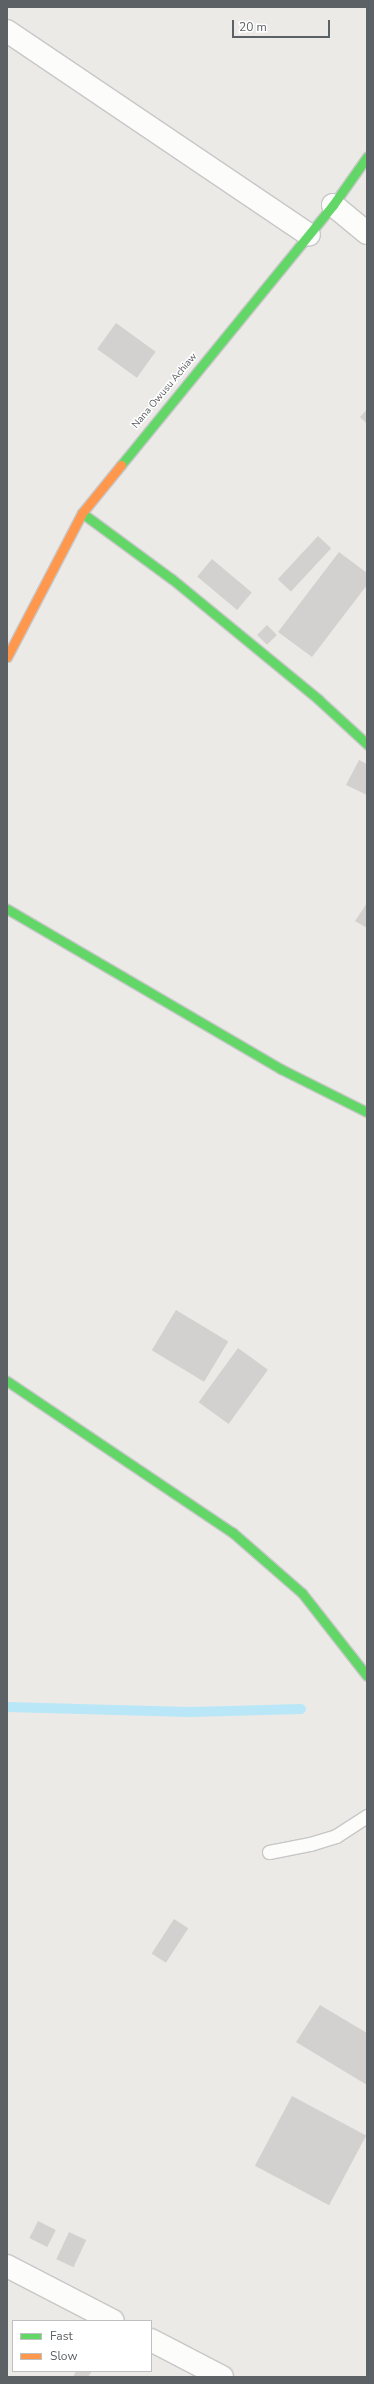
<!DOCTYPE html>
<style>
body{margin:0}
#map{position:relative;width:374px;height:2384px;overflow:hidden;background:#eceae7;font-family:"Nunito Sans",sans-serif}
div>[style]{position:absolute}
.stream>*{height:10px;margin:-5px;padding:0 5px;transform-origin:5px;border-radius:5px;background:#b9e7f8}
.building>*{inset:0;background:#d3d1cf;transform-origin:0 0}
.roads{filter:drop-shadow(1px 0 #c7c7c8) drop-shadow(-1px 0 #c7c7c8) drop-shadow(0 1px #c7c7c8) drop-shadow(0 -1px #c7c7c8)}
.lane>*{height:13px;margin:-6.5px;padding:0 6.5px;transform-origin:6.5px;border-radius:6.5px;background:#fcfcfb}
.street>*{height:22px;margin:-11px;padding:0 11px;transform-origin:11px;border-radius:11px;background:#fcfcfb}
.fast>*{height:9px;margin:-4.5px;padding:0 4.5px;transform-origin:4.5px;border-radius:4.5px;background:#63d668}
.slow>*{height:9px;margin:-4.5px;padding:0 4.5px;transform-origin:4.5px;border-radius:4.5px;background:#ff974d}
span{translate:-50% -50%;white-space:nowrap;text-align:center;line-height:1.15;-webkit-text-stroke:3px #fff;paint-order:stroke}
.street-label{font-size:10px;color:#5c6165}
.frame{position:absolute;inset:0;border:8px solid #5c6165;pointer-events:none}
.legend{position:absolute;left:12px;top:2320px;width:140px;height:52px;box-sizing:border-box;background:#fff;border:1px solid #bec0c1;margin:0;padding:5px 7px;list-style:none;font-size:12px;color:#5c6165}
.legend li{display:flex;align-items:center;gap:8px;height:20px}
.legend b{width:20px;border:1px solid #bec0c1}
.scale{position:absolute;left:232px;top:20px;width:98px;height:18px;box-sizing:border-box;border:2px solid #5c6165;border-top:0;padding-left:5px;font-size:12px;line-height:14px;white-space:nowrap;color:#5c6165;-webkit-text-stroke:3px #fff;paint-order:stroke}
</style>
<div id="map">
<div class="stream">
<i style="left:7px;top:1707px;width:183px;rotate:1.6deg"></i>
<i style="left:190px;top:1712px;width:111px;rotate:-1.5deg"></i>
</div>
<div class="building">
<i style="left:116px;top:323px;width:49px;height:32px;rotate:36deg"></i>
<i style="clip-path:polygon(367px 409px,367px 424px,360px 417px)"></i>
<i style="left:318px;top:536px;width:18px;height:59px;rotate:43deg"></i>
<i style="clip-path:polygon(339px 552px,367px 573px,367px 585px,312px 657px,278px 632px)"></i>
<i style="left:212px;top:559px;width:52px;height:23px;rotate:40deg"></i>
<i style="left:267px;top:625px;width:14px;height:14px;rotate:45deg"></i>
<i style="clip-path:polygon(359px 760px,367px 764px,367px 795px,346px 785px)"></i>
<i style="clip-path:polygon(367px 903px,367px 928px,355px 921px)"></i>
<i style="left:176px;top:1310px;width:61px;height:47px;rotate:31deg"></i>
<i style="left:238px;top:1348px;width:37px;height:67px;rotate:36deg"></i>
<i style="left:174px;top:1919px;width:17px;height:41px;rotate:33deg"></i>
<i style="clip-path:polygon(320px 2005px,367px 2033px,367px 2085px,296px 2042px)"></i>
<i style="left:292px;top:2096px;width:84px;height:79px;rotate:28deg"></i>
<i style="left:38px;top:2221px;width:20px;height:19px;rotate:27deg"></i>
<i style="left:69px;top:2232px;width:19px;height:30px;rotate:25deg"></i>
<i style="clip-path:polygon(76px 2371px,92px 2371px,88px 2377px,73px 2377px)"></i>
</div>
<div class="roads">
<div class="lane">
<i style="left:269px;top:1852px;width:42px;rotate:-11deg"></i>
<i style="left:310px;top:1844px;width:27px;rotate:-17deg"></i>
<i style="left:336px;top:1836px;width:37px;rotate:-33deg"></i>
</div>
<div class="street">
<i style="left:7px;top:31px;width:364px;rotate:34deg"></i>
<i style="left:333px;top:205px;width:44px;rotate:39.5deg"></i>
<i style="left:7px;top:2266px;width:119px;rotate:27.4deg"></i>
<i style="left:151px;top:2340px;width:80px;rotate:27.5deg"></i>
</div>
<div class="fast">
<i style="left:121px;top:465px;width:335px;rotate:-50.8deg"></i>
<i style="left:333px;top:205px;width:59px;rotate:-54.7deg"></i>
<i style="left:82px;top:513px;width:112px;rotate:36.3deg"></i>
<i style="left:172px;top:579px;width:189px;rotate:39.4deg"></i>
<i style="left:318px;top:699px;width:67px;rotate:42.6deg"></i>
<i style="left:7px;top:909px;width:317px;rotate:30.3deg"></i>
<i style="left:281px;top:1069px;width:96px;rotate:26.6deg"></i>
<i style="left:7px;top:1381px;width:271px;rotate:33.9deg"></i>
<i style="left:232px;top:1532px;width:93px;rotate:41.1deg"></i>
<i style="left:302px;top:1593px;width:105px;rotate:51.9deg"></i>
</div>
<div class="slow">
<i style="left:7px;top:657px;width:162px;rotate:-62.5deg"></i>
<i style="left:82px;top:513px;width:62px;rotate:-50.9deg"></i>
</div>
</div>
<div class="street-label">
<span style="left:165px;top:391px;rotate:-50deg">Nana Owusu Achiaw</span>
</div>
<div class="frame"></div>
<ul class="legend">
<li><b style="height:5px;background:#63d668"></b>Fast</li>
<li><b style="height:5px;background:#ff974d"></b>Slow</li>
</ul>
<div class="scale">20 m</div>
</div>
